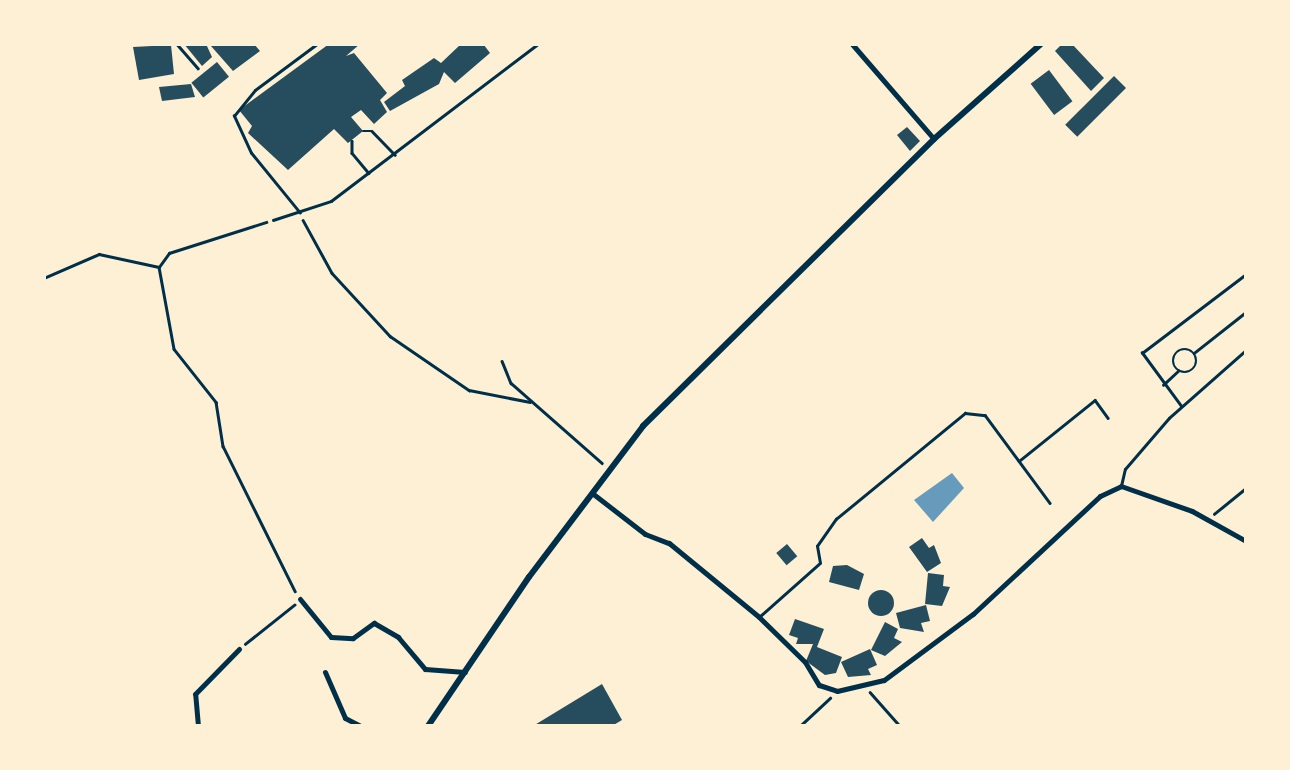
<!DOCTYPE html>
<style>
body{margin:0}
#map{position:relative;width:1290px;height:770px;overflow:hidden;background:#fdf0d5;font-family:Helvetica,sans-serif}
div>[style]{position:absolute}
.water>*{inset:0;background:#669bbc}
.building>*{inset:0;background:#264d5e;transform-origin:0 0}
.round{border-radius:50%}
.path>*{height:2.5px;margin:-1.25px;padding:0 1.25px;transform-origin:1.25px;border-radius:1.25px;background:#003049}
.service>*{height:2.5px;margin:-1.25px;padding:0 1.25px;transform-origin:1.25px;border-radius:1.25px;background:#003049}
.service>.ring{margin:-1.25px;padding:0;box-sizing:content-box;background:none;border:2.5px solid #003049;border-radius:50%}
.minor>*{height:5px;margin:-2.5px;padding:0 2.5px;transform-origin:2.5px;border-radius:2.5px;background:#003049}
.tertiary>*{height:6px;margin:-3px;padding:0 3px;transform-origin:3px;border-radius:3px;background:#003049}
span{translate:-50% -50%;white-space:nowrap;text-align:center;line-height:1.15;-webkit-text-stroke:6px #fdf0d5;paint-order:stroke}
.frame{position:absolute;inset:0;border:46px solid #fdf0d5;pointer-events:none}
</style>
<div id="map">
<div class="water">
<i style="clip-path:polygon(952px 473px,964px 488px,933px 522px,914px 500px)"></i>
</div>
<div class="building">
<i style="clip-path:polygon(184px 44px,206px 44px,212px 57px,202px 66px)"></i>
<i style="clip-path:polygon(254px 44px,260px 51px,233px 71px,211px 46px)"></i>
<i style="clip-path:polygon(329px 44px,360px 44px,346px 56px,354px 53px,387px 93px,380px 100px,387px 112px,374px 124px,361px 110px,351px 117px,363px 131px,348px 143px,334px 129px,288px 170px,248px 133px,252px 126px,239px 110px)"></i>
<i style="clip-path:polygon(461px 44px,493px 44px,484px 45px,490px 53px,455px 83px,444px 72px,439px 84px,390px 111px,384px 102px,405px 86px,402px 80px,434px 58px,441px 63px)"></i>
<i style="clip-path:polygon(1062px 44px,1072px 44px,1104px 78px,1091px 91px,1055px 51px)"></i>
<i style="clip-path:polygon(171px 45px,174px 74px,139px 80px,133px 47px)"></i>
<i style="left:217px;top:62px;width:19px;height:33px;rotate:51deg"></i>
<i style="left:1049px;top:70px;width:39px;height:23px;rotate:53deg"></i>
<i style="left:1114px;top:76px;width:17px;height:69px;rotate:45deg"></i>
<i style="clip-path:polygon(191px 84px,195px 97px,162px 101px,159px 87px)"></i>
<i style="clip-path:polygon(907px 127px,920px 141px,910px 151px,897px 135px)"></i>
<i style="clip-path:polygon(922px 538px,929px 548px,934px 545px,941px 563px,927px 572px,909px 547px)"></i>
<i style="left:787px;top:544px;width:16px;height:14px;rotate:50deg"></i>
<i style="clip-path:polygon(847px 565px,864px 574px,859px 590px,829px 582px,833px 566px)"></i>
<i style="clip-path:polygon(928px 573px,944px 575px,943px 586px,950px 587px,942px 606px,925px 604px)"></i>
<i class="round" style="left:868px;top:590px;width:26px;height:26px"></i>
<i style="clip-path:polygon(926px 605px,930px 621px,921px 623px,924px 632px,900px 628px,896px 613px)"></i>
<i style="clip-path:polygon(795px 619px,824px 629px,817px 647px,842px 657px,836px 673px,825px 675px,806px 661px,813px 644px,796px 644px,798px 638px,789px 635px)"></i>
<i style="clip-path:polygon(885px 622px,898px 629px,894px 638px,902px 642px,885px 656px,871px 650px)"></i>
<i style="clip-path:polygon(870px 649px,877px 665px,868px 669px,871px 675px,848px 677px,841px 662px)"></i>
<i style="clip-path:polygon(602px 684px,622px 720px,612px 726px,533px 726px)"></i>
</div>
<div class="path">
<i style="left:303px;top:220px;width:60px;rotate:61.3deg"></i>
<i style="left:332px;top:273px;width:86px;rotate:47.4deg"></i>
<i style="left:390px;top:336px;width:96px;rotate:34.4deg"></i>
<i style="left:469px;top:390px;width:62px;rotate:11.1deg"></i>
<i style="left:159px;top:267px;width:17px;rotate:-54deg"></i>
<i style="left:169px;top:253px;width:102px;rotate:-17.7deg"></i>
<i style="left:44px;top:278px;width:60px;rotate:-23.6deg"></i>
<i style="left:99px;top:254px;width:61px;rotate:12.2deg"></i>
<i style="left:159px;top:267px;width:83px;rotate:79.6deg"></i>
<i style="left:174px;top:349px;width:68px;rotate:51.6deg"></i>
<i style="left:216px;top:402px;width:45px;rotate:81deg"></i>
<i style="left:223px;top:446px;width:162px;rotate:63.6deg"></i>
<i style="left:502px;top:361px;width:24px;rotate:68deg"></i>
<i style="left:511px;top:383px;width:121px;rotate:41.3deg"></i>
<i style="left:1214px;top:514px;width:41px;rotate:-39.1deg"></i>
<i style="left:245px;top:644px;width:63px;rotate:-38.5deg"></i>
<i style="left:870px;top:692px;width:45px;rotate:48.6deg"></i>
<i style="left:800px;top:726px;width:41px;rotate:-43deg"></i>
</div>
<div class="service">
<i style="left:177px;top:44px;width:32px;rotate:49deg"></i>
<i style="left:363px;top:131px;width:9px"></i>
<i style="left:372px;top:131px;width:33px;rotate:46deg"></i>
<i style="left:352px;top:141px;width:12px;rotate:90deg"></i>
<i style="left:352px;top:153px;width:26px;rotate:50deg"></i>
<i style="left:300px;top:213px;width:77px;rotate:-129.2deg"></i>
<i style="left:251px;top:153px;width:41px;rotate:-114.7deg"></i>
<i style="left:234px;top:116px;width:33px;rotate:-51deg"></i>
<i style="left:255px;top:90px;width:77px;rotate:-36.6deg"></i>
<i style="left:273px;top:220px;width:61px;rotate:-18.1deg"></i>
<i style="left:331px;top:201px;width:260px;rotate:-37.2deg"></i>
<i class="ring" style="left:1173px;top:349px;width:21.5px;height:21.5px"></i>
<i style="left:1194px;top:353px;width:66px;rotate:-38.3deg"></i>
<i style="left:1163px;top:385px;width:21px;rotate:-43deg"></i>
<i style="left:1181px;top:406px;width:66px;rotate:-126.3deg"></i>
<i style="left:1142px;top:353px;width:131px;rotate:-37.2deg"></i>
<i style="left:1019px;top:461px;width:52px;rotate:53.6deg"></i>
<i style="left:1121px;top:486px;width:17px;rotate:-77deg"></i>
<i style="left:1125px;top:469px;width:67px;rotate:-49.2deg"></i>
<i style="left:1169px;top:418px;width:103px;rotate:-41.4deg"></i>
<i style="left:759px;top:617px;width:81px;rotate:-41.5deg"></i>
<i style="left:820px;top:563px;width:17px;rotate:-100deg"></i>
<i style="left:817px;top:546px;width:33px;rotate:-55deg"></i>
<i style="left:836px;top:519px;width:167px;rotate:-39.4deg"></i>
<i style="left:965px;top:413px;width:20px;rotate:6deg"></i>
<i style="left:985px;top:415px;width:57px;rotate:53.5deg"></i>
<i style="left:1019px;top:461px;width:97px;rotate:-38.8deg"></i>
<i style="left:1095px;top:400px;width:22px;rotate:54deg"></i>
</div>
<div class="minor">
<i style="left:852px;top:44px;width:125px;rotate:49.2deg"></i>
<i style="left:592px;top:493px;width:67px;rotate:37.7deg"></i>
<i style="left:645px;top:534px;width:26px;rotate:21deg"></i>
<i style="left:669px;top:543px;width:117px;rotate:39.4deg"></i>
<i style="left:759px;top:617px;width:64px;rotate:44.4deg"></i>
<i style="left:805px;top:662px;width:27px;rotate:59deg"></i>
<i style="left:819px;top:685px;width:19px;rotate:18deg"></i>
<i style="left:837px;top:691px;width:48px;rotate:-13.2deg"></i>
<i style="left:884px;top:680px;width:111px;rotate:-36.6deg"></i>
<i style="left:973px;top:614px;width:173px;rotate:-42.9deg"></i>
<i style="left:1100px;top:496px;width:23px;rotate:-25deg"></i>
<i style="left:1121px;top:486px;width:75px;rotate:19.4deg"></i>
<i style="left:1192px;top:511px;width:62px;rotate:29.1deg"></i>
<i style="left:300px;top:599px;width:49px;rotate:50.8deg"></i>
<i style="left:331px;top:637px;width:22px;rotate:3deg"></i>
<i style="left:353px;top:638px;width:26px;rotate:-36deg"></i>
<i style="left:374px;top:623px;width:28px;rotate:30deg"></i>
<i style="left:398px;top:637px;width:42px;rotate:49.8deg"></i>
<i style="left:425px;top:669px;width:40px;rotate:4.3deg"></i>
<i style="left:325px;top:672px;width:50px;rotate:66.5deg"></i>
<i style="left:345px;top:718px;width:18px;rotate:27deg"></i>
<i style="left:198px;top:726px;width:32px;rotate:-95deg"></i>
<i style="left:195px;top:694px;width:63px;rotate:-45.6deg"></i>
</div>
<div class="tertiary">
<i style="left:428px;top:726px;width:180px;rotate:-55.9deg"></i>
<i style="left:529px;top:577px;width:189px;rotate:-52.9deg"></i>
<i style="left:643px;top:426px;width:409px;rotate:-44.6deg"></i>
<i style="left:934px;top:139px;width:143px;rotate:-41.6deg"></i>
</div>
<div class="frame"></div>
</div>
